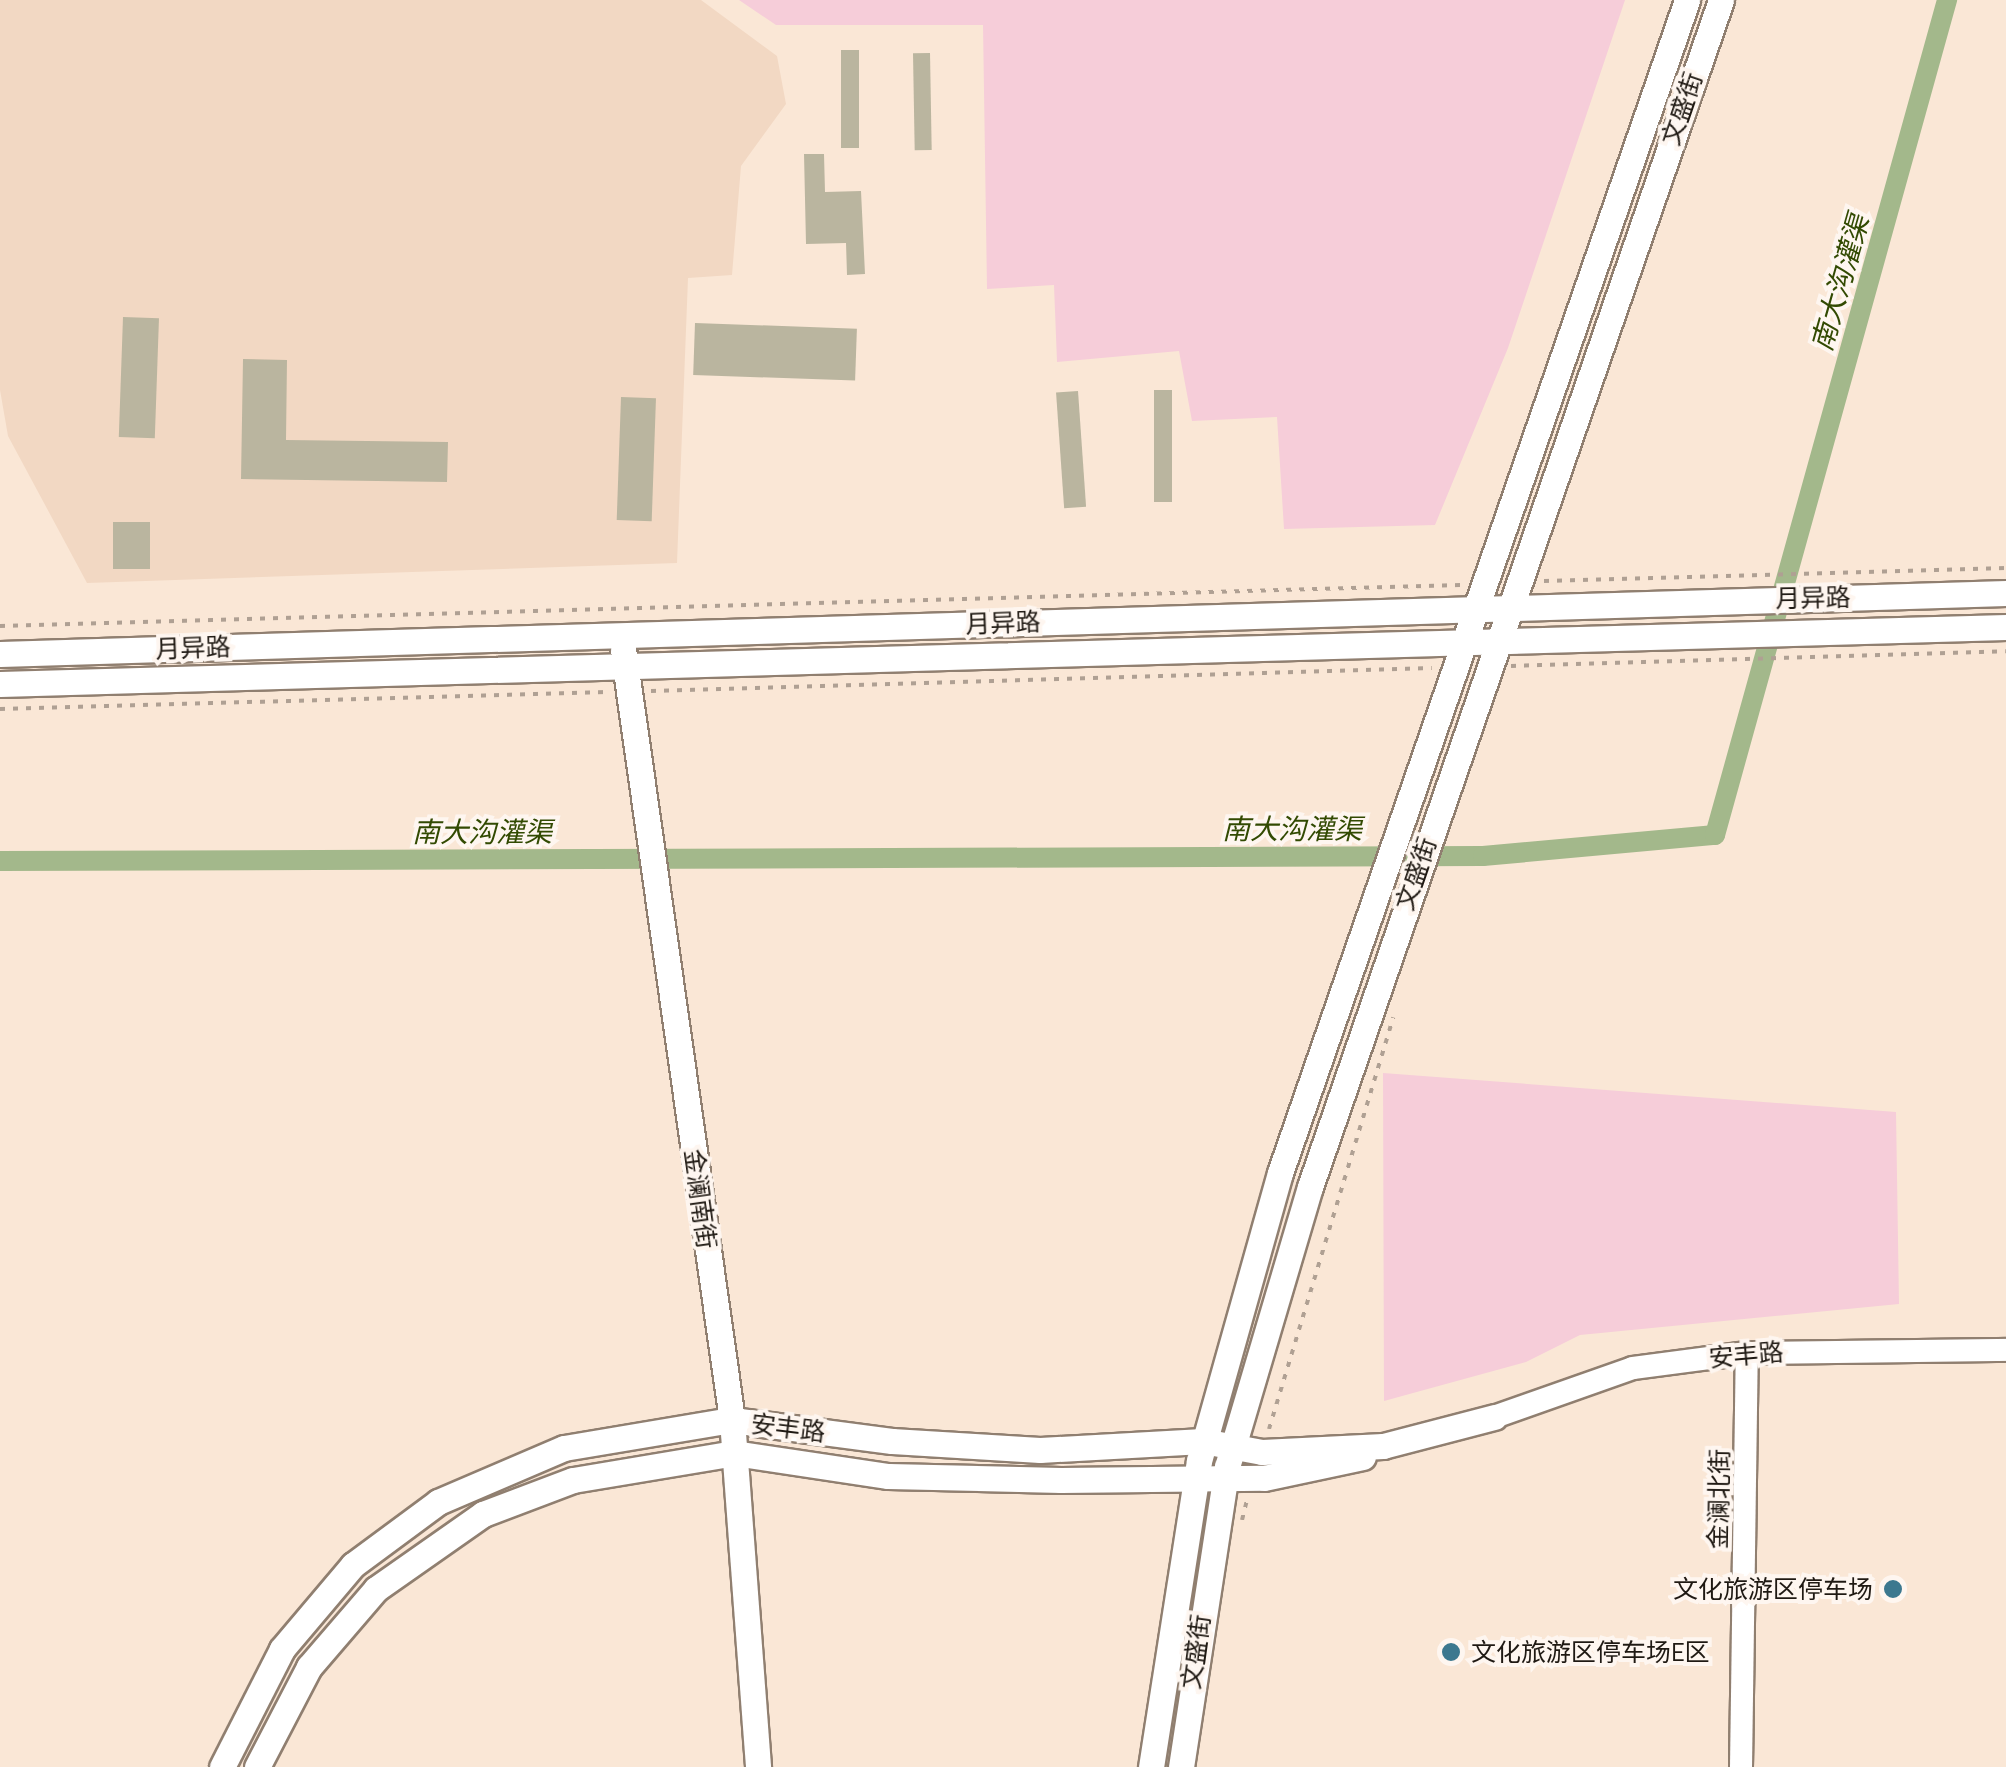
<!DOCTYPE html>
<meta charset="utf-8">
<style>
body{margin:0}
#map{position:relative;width:2006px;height:1767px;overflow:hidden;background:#fae7d6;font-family:"Titillium Web","Noto Sans SC",sans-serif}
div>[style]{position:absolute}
.built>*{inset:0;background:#f2d8c3}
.green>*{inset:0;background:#f6cdd9}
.canal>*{height:20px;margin:-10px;padding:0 10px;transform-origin:10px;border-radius:10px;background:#a3b88b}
.building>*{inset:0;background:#bab59f;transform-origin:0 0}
.path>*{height:4px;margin-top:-2px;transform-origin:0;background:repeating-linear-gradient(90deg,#afa093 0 5px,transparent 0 13px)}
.roads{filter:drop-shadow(2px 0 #907f70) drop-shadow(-2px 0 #907f70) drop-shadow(0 2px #907f70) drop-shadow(0 -2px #907f70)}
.tertiary>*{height:22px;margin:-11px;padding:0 11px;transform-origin:11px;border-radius:11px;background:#fff}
.secondary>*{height:25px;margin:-12.5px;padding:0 12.5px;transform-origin:12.5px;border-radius:12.5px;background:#fff}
.dots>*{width:28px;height:28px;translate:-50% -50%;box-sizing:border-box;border:5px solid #fef6f0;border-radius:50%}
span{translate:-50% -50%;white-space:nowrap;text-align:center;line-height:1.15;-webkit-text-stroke:8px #fef6f0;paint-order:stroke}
.street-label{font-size:25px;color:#1f1913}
.poi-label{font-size:25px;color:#1f1913}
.right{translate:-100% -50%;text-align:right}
.left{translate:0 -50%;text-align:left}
.water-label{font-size:28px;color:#324a02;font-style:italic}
</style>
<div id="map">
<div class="built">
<i style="clip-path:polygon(0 0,701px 0,777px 56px,786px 104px,741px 166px,732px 275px,688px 278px,677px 563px,87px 583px,8px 436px,0 390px)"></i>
</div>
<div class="green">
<i style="clip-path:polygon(739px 0,1625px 0,1508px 348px,1435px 525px,1284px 529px,1277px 417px,1192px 421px,1179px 351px,1057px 362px,1054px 285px,987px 289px,983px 25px,776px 25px)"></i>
<i style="clip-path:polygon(1383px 1073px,1896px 1112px,1899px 1304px,1580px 1335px,1526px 1362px,1384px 1401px)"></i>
</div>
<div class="canal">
<i style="left:0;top:861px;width:1483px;rotate:-0.19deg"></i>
<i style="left:1483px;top:856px;width:233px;rotate:-5.2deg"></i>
<i style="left:1715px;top:835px;width:867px;rotate:-74.47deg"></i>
</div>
<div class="building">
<i style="left:841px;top:50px;width:18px;height:98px"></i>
<i style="left:930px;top:53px;width:97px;height:17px;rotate:89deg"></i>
<i style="clip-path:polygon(804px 154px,824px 154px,825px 192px,861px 191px,865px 274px,847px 275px,846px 243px,806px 244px)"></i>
<i style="left:123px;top:317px;width:36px;height:120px;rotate:2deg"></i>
<i style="left:695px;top:323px;width:162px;height:52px;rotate:2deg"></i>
<i style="clip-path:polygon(243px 359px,287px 360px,286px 440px,448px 442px,447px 482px,241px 479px)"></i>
<i style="left:1154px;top:390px;width:18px;height:112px"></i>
<i style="left:1078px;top:391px;width:116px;height:22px;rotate:86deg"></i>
<i style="left:621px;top:397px;width:35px;height:123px;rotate:2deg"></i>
<i style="left:113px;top:522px;width:37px;height:47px"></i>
</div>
<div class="path">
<i style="left:1544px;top:581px;width:462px;rotate:-1.6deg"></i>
<i style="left:0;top:626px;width:1461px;rotate:-1.61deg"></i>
<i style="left:1511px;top:666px;width:495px;rotate:-1.7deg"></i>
<i style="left:651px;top:691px;width:781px;rotate:-1.69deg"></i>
<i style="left:0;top:709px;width:607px;rotate:-1.6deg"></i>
<i style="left:1269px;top:1429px;width:430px;rotate:-73.2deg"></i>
<i style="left:1242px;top:1520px;width:21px;rotate:-76deg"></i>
</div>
<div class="roads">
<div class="tertiary">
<i style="left:1494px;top:1417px;width:147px;rotate:-19.4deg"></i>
<i style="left:1633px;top:1368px;width:115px;rotate:-7.5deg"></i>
<i style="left:1747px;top:1353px;width:259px;rotate:-0.7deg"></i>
<i style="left:1741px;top:1767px;width:414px;rotate:-89.2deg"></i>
</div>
<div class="secondary">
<i style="left:623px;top:649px;width:779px;rotate:81.95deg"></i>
<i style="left:732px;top:1420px;width:348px;rotate:85.7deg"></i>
<i style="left:0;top:654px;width:2007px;rotate:-1.74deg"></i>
<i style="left:0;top:684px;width:2007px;rotate:-1.63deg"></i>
<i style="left:222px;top:1767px;width:132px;rotate:-63deg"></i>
<i style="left:282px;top:1649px;width:110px;rotate:-49.8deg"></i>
<i style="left:353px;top:1565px;width:106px;rotate:-36.5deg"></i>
<i style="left:438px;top:1502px;width:137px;rotate:-23.2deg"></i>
<i style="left:564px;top:1448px;width:170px;rotate:-9.5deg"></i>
<i style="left:732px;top:1420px;width:161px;rotate:7.5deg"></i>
<i style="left:892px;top:1441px;width:148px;rotate:3.5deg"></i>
<i style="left:1040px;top:1450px;width:163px;rotate:-3.2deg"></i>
<i style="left:1203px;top:1441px;width:60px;rotate:10.6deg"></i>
<i style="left:1262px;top:1452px;width:121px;rotate:-2.8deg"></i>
<i style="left:1383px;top:1446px;width:115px;rotate:-14.6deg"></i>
<i style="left:257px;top:1767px;width:113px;rotate:-62.5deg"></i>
<i style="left:309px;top:1667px;width:103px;rotate:-49.3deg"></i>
<i style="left:376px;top:1589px;width:131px;rotate:-35deg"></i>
<i style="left:483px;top:1514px;width:96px;rotate:-20.7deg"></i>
<i style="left:573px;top:1480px;width:163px;rotate:-9.5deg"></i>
<i style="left:734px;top:1453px;width:156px;rotate:8.5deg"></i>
<i style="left:888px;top:1476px;width:173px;rotate:1.3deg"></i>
<i style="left:1061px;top:1480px;width:203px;rotate:-0.6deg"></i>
<i style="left:1264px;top:1478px;width:101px;rotate:-12deg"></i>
<i style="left:1151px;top:1767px;width:310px;rotate:-81.1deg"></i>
<i style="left:1199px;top:1461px;width:299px;rotate:-74.3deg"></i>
<i style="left:1280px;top:1173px;width:1242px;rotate:-70.86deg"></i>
<i style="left:1181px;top:1767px;width:304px;rotate:-81.3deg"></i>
<i style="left:1227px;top:1467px;width:292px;rotate:-73.5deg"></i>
<i style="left:1310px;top:1187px;width:1256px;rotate:-70.9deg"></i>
</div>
</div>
<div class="dots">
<i style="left:1893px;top:1589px;background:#3c788f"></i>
<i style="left:1451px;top:1652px;background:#3c788f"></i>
</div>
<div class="street-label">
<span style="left:1682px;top:109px;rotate:-71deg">文盛街</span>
<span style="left:1813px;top:598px;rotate:-1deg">月异路</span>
<span style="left:1003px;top:623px;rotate:-2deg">月异路</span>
<span style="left:193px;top:648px;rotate:-2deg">月异路</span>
<span style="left:1416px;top:874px;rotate:-71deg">文盛街</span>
<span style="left:700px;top:1199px;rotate:82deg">金澜南街</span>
<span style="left:1746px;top:1355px;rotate:-5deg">安丰路</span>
<span style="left:788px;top:1428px;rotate:7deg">安丰路</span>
<span style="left:1719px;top:1499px;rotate:-89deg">金澜北街</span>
<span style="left:1196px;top:1652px;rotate:-82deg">文盛街</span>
</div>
<div class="poi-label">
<span class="right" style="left:1873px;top:1589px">文化旅游区停车场</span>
<span class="left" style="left:1471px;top:1652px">文化旅游区停车场E区</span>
</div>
<div class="water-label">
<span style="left:1840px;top:283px;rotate:-74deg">南大沟灌渠</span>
<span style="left:1292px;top:829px">南大沟灌渠</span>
<span style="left:482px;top:832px">南大沟灌渠</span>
</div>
</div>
